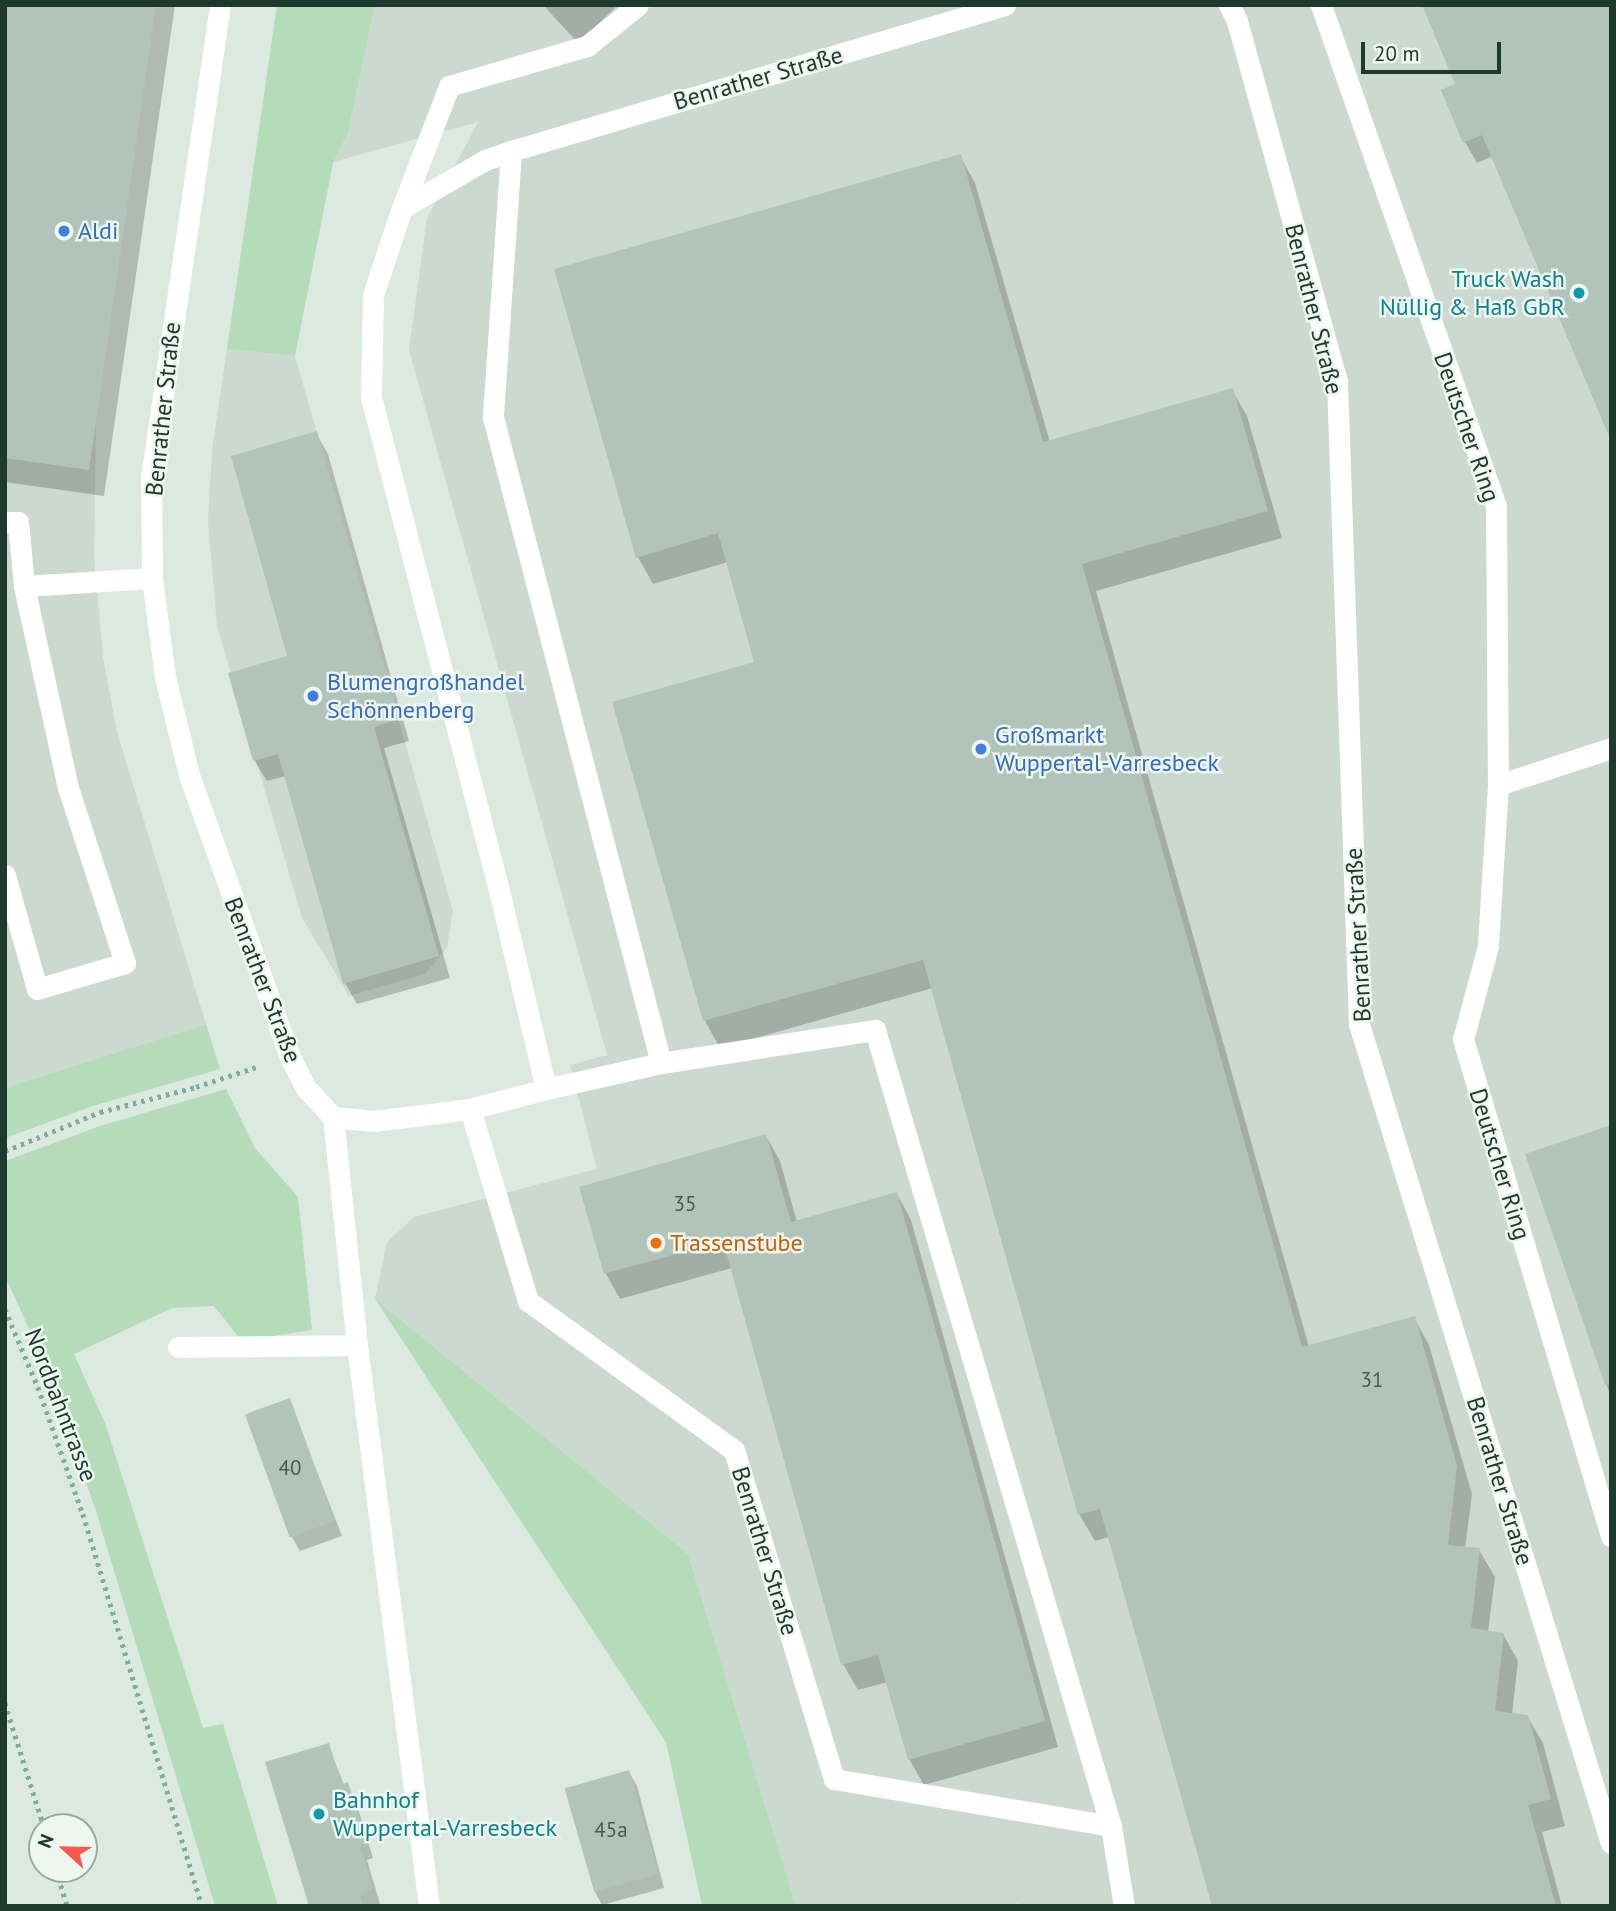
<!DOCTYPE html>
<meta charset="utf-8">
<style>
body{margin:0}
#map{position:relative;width:1616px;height:1911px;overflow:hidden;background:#dce9e1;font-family:"PT Sans",sans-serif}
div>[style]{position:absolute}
.built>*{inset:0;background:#cbd9d0}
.green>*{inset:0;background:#b4dcb8}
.shadow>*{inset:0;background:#0003}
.building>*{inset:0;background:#b2c4ba;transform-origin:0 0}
.path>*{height:4.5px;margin-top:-2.25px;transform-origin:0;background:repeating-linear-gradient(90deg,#7baf96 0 3.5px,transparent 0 8.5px)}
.minor>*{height:21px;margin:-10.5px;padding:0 10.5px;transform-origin:10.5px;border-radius:10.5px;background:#fff}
.dots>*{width:19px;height:19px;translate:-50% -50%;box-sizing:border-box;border:4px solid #edf6f0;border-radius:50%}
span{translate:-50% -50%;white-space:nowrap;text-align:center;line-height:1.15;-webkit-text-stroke:5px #edf6f0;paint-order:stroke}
.number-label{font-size:21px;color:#435c50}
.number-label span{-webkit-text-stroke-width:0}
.street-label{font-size:24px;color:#1e392d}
.shop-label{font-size:24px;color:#366cbe}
.left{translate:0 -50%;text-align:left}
.culture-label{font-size:24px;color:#0d838f}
.right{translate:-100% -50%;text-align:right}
.food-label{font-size:24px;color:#c56008}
.frame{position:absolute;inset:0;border:7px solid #1e392d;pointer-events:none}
.north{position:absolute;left:28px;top:1813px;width:70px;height:70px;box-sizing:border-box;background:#edf6f0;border:2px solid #9aaaa2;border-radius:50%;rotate:292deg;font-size:19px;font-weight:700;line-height:28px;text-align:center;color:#1e392d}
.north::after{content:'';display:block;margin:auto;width:24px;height:32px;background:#f8594c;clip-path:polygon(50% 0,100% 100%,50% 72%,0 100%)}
.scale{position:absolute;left:1361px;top:42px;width:140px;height:32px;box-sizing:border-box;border:4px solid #1e392d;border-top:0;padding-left:9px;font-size:21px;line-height:24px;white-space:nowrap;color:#1e392d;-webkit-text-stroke:5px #edf6f0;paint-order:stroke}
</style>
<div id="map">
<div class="built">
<i style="clip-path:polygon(5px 5px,156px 5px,96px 410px,94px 556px,103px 657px,117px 732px,206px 1024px,5px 1088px)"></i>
<i style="clip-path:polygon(375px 5px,1611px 5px,1611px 1906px,1019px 1906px,1018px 1903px,1007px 1906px,796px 1906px,688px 1554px,375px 1299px,387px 1242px,414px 1217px,597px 1169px,570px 1065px,607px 1055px,409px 350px,427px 218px,478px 122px,333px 162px,348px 133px)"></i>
<i style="clip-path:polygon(227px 349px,295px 356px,453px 911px,447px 947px,425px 974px,349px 996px,302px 918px,217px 626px,208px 521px,212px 451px)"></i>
</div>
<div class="green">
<i style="clip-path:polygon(277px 5px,375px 5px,348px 133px,333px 163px,295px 356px,227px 349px)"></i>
<i style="clip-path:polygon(206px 1024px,220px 1069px,93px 1106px,5px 1138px,5px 1088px)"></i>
<i style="clip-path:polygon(226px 1089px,255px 1148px,298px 1197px,312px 1330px,242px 1341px,214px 1306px,172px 1308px,74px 1354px,105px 1423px,203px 1728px,223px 1724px,278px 1906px,215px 1906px,96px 1511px,42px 1357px,5px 1276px,5px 1161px,100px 1126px)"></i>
<i style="clip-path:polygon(375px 1299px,688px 1554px,796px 1906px,702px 1906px,666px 1742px)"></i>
</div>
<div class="shadow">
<i style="clip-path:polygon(5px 5px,175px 5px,104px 496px,5px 482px)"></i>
<i style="clip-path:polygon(543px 5px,618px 5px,578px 43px)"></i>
<i style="clip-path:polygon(1457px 85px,1493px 156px,1477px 163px,1465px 142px)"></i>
<i style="clip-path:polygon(960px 156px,975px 183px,1050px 442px,1232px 390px,1247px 416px,1282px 538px,1096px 591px,1309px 1347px,1414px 1318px,1429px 1345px,1472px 1494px,1465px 1549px,1479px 1550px,1495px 1577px,1488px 1632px,1503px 1634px,1518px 1661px,1512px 1715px,1527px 1716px,1543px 1743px,1565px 1826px,1542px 1832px,1562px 1906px,1214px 1906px,1109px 1537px,1095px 1541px,1079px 1514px,933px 988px,720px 1048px,705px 1021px,615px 703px,756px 663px,728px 562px,653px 584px,638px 557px)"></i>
<i style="clip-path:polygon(316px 433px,328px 454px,409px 741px,384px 748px,450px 978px,357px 1004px,345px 983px,286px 776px,267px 781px,254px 760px,290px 657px)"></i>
<i style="clip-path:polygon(1611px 1126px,1611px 1398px,1527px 1155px)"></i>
<i style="clip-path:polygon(766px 1136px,780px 1161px,797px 1222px,897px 1194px,911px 1220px,1058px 1747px,924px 1785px,909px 1759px,888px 1682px,858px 1690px,843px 1664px,732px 1268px,620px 1299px,606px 1274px,582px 1188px)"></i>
<i style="clip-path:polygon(289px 1400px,342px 1536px,300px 1551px,292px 1537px)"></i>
<i style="clip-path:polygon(328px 1745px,344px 1785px,347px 1784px,355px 1799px,373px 1858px,367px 1860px,380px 1904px,375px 1906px,311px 1906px)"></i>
<i style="clip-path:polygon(629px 1772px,637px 1786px,664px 1888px,602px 1905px,594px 1890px)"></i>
</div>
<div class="building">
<i style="clip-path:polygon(5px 5px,156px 5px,89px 470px,5px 458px)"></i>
<i style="clip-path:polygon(1422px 5px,1611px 5px,1611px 441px,1482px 135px,1463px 143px,1441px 90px,1455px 84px)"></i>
<i style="clip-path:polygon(961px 154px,1043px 442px,1233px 388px,1268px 511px,1082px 564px,1302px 1347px,1415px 1316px,1457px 1466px,1448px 1545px,1480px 1548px,1471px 1628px,1504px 1633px,1495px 1711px,1528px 1715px,1551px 1799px,1528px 1805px,1556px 1906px,1212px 1906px,1100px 1509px,1078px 1515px,923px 960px,703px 1021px,612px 702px,754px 662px,718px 533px,636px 558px,554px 269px)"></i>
<i style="clip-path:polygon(317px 431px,399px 719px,374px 727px,439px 956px,343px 984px,278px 754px,253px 761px,228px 673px,287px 656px,231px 456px)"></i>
<i style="clip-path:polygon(1611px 1125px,1611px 1384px,1605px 1385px,1525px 1154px)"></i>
<i style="clip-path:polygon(766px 1134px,791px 1222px,897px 1192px,1045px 1721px,908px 1760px,878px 1655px,841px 1665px,723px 1241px,604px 1274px,579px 1187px)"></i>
<i style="left:290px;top:1398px;width:131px;height:48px;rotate:70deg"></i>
<i style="clip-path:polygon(329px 1743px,342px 1784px,348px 1782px,366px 1843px,360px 1845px,373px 1890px,360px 1894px,363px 1906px,309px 1906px,265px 1762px)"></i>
<i style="left:629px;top:1770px;width:108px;height:67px;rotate:74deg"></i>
</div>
<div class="path">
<i style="left:5px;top:1151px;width:103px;rotate:-22.3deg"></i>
<i style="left:100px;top:1112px;width:99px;rotate:-14.6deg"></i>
<i style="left:196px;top:1087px;width:63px;rotate:-18.4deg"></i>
<i style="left:5px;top:1309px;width:85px;rotate:67.1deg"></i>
<i style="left:38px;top:1387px;width:135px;rotate:70.5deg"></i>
<i style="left:83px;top:1514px;width:410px;rotate:73.1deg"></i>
<i style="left:5px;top:1703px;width:130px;rotate:72.5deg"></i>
<i style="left:56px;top:1869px;width:39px;rotate:73deg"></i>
</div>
<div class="minor">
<i style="left:220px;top:5px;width:476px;rotate:98.3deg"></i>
<i style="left:151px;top:476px;width:102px;rotate:89.4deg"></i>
<i style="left:152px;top:578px;width:100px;rotate:82.5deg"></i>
<i style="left:165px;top:677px;width:101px;rotate:76.2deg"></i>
<i style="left:189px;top:775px;width:297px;rotate:70.3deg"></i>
<i style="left:289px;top:1055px;width:36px;rotate:63deg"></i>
<i style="left:305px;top:1087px;width:41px;rotate:47deg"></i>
<i style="left:333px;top:1117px;width:229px;rotate:84deg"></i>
<i style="left:357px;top:1345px;width:566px;rotate:82.69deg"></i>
<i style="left:1229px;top:5px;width:18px;rotate:63deg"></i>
<i style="left:1237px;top:21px;width:374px;rotate:74.5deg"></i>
<i style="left:1337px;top:381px;width:643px;rotate:88.04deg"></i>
<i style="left:1359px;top:1024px;width:857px;rotate:72.9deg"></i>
<i style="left:1321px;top:5px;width:531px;rotate:70.75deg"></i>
<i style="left:1496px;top:506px;width:279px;rotate:89.6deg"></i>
<i style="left:1498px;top:785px;width:161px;rotate:93.6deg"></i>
<i style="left:1488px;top:946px;width:96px;rotate:105deg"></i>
<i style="left:1463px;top:1039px;width:519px;rotate:73.42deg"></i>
<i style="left:511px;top:151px;width:267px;rotate:93.9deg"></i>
<i style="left:493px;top:417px;width:667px;rotate:75.42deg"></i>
<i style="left:402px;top:208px;width:131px;rotate:-68.9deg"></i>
<i style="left:449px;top:86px;width:144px;rotate:-16.2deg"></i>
<i style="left:587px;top:46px;width:65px;rotate:-38.8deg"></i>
<i style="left:5px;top:522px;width:13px"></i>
<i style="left:18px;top:522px;width:64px;rotate:84.6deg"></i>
<i style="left:24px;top:586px;width:128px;rotate:-3.6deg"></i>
<i style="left:1498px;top:785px;width:119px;rotate:-18.1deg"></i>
<i style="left:5px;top:875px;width:118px;rotate:74.3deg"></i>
<i style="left:37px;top:989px;width:92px;rotate:-16.5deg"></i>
<i style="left:125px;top:963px;width:184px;rotate:-108deg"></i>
<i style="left:68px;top:788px;width:207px;rotate:-102.3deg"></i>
<i style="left:546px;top:1089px;width:118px;rotate:-12.7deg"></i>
<i style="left:661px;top:1063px;width:217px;rotate:-8.8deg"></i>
<i style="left:875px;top:1030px;width:830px;rotate:73.49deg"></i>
<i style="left:470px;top:1109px;width:201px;rotate:73.2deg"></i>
<i style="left:528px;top:1301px;width:254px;rotate:35.9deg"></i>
<i style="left:734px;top:1450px;width:344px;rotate:73.1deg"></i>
<i style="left:834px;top:1779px;width:281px;rotate:9.6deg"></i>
<i style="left:1111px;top:1826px;width:81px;rotate:80.8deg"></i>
<i style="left:333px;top:1117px;width:41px;rotate:5.6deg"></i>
<i style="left:374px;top:1121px;width:97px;rotate:-7.1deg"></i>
<i style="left:470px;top:1109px;width:79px;rotate:-14.7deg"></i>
<i style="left:546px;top:1089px;width:196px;rotate:-103.3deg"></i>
<i style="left:501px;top:898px;width:518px;rotate:-104.55deg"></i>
<i style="left:371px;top:397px;width:102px;rotate:-88.9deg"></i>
<i style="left:373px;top:295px;width:92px;rotate:-71.6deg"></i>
<i style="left:402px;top:208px;width:96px;rotate:-30deg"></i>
<i style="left:485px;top:160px;width:28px;rotate:-19deg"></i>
<i style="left:511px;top:151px;width:515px;rotate:-16.46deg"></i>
<i style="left:178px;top:1347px;width:179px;rotate:-0.6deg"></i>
</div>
<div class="dots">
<i style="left:64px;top:231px;background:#3f7fe0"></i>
<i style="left:1579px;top:293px;background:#0f9aa8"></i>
<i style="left:313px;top:696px;background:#3f7fe0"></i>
<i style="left:981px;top:749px;background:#3f7fe0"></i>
<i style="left:656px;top:1243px;background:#e8710a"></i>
<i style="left:319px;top:1814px;background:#0f9aa8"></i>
</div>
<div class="number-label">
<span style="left:685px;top:1204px">35</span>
<span style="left:1372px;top:1380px">31</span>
<span style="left:290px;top:1468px">40</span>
<span style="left:611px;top:1830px">45a</span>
</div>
<div class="street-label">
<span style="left:758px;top:78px;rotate:-16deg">Benrather Straße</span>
<span style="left:1314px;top:309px;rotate:76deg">Benrather Straße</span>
<span style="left:163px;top:409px;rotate:-84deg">Benrather Straße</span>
<span style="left:1467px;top:427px;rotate:71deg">Deutscher Ring</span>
<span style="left:1358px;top:935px;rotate:-93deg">Benrather Straße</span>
<span style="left:263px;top:980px;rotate:69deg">Benrather Straße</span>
<span style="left:1500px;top:1164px;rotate:73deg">Deutscher Ring</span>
<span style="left:61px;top:1405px;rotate:69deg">Nordbahntrasse</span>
<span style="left:1500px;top:1481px;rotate:73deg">Benrather Straße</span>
<span style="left:765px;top:1551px;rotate:73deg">Benrather Straße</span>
</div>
<div class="shop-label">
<span class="left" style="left:78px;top:231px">Aldi</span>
<span class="left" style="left:327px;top:696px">Blumengroßhandel<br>Schönnenberg</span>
<span class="left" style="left:995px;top:749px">Großmarkt<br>Wuppertal-Varresbeck</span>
</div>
<div class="culture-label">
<span class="right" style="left:1565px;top:293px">Truck Wash<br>Nüllig &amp; Haß GbR</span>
<span class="left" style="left:333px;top:1814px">Bahnhof<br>Wuppertal-Varresbeck</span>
</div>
<div class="food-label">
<span class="left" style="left:670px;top:1243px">Trassenstube</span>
</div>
<div class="frame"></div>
<div class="north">N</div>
<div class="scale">20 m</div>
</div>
